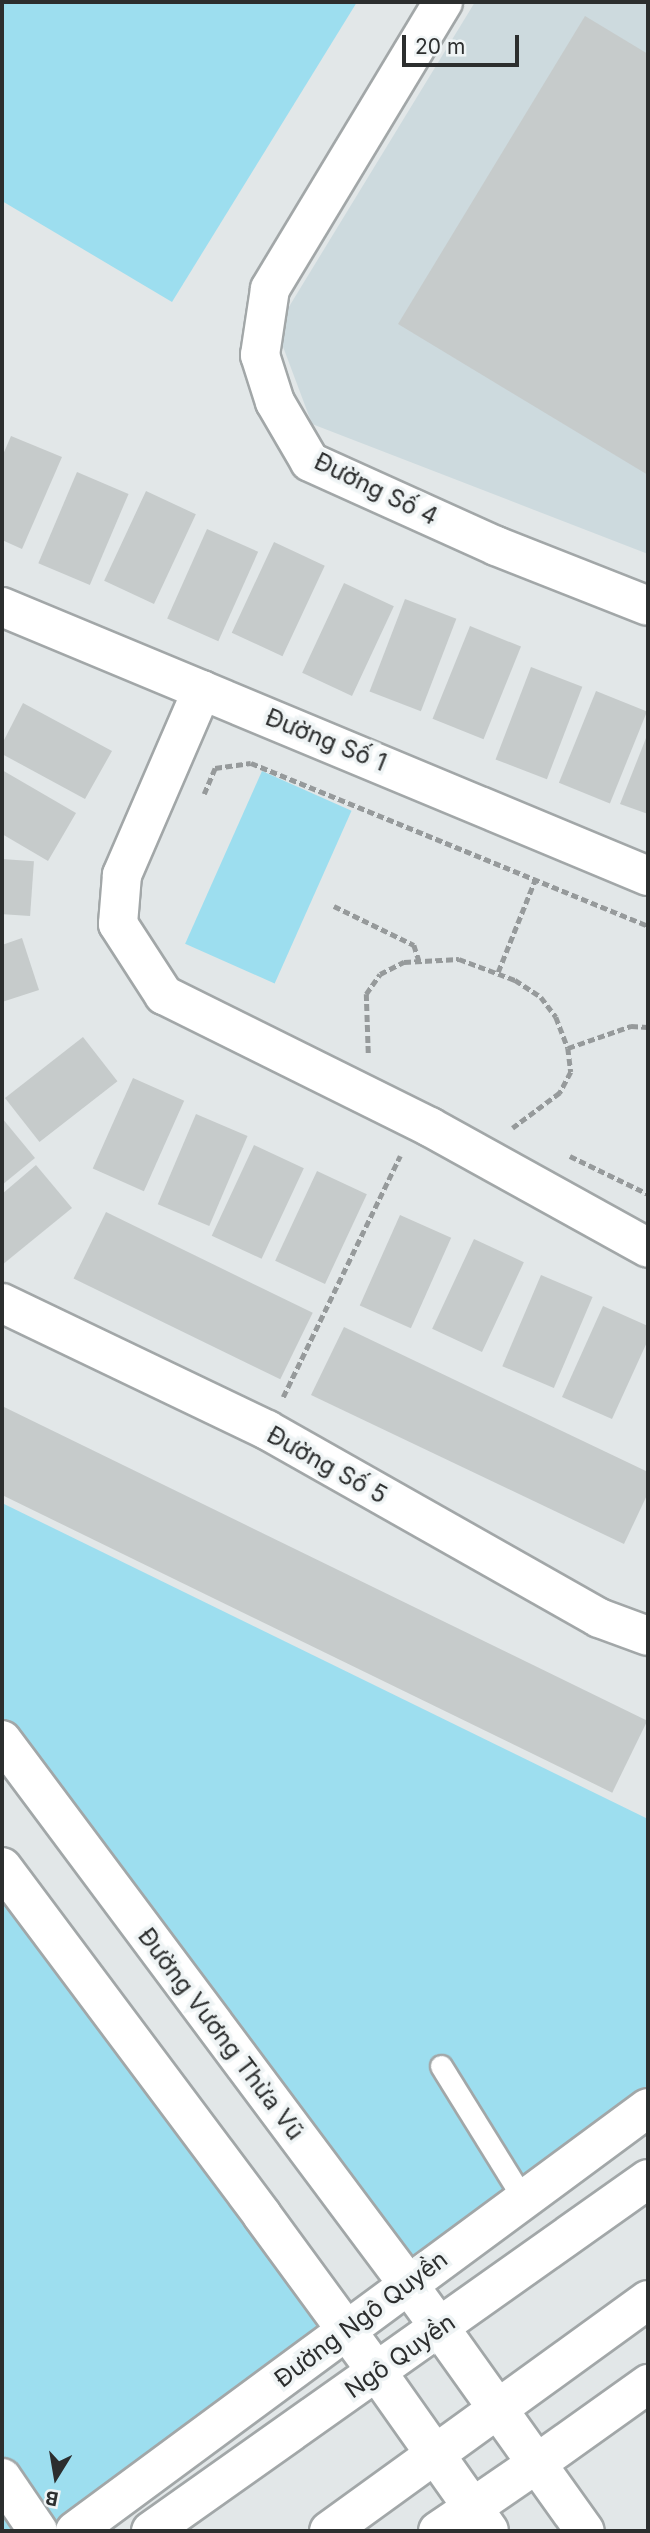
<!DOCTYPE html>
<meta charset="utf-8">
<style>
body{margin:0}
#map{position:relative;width:650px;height:2533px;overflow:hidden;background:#e2e7e8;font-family:Inter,sans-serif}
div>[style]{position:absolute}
.built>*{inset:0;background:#cddade}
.green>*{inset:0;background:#9ddeef;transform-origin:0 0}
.building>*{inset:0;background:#c6cbcb;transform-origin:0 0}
.path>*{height:4.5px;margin-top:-2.25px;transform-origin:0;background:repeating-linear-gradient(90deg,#969a9b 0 7px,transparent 0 10.5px)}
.roads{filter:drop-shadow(2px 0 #a2a7a8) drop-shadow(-2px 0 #a2a7a8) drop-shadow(0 2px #a2a7a8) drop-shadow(0 -2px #a2a7a8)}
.lane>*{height:21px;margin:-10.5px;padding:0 10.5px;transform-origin:10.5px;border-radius:10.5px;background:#fff}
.street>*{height:38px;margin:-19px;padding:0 19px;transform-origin:19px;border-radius:19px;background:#fff}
.secondary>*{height:38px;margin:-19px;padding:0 19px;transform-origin:19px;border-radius:19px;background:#fff}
.highway>*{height:38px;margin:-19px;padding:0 19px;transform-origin:19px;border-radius:19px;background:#fff}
span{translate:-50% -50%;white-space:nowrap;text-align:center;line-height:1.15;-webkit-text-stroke:7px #eff4f5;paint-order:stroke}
.street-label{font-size:24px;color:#2c2e2e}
.frame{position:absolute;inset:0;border:4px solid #2c2e2e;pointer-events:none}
.north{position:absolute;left:21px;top:2442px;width:70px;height:70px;-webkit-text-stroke:5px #eff4f5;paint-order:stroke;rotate:191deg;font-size:19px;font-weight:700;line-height:28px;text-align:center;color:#2c2e2e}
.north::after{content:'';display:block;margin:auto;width:24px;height:32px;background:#2c2e2e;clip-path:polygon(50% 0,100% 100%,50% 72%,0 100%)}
.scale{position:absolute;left:402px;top:35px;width:117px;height:32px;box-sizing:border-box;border:4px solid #2c2e2e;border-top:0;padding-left:9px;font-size:21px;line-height:24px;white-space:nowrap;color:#2c2e2e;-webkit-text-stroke:5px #eff4f5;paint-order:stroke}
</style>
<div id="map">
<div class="built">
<i style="clip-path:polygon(475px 2px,648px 2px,648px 554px,312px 424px,276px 328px)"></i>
</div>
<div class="green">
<i style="clip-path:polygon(2px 2px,357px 2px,172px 302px,2px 201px)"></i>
<i style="left:262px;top:771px;width:98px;height:189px;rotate:24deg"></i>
<i style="clip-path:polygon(2px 1503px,648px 1819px,648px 2109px,408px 2284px,2px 1739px)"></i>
<i style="clip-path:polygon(2px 1868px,348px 2329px,67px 2531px,2px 2531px)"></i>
</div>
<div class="building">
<i style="clip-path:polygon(585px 16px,648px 54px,648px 475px,398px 324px)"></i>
<i style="clip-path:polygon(11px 436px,62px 457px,22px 549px,2px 540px,2px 457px)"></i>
<i style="left:77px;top:472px;width:56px;height:99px;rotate:23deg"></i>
<i style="left:146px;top:491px;width:55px;height:99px;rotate:25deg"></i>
<i style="left:207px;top:529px;width:56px;height:98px;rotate:24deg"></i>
<i style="left:274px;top:542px;width:56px;height:100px;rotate:25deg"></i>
<i style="left:344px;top:583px;width:55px;height:99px;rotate:25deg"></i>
<i style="left:405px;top:599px;width:55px;height:99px;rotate:21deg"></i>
<i style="left:470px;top:626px;width:55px;height:100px;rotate:22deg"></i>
<i style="left:531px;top:667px;width:55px;height:99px;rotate:21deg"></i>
<i style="left:596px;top:691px;width:55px;height:99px;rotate:22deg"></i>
<i style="clip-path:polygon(23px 703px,112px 751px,85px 799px,2px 754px,2px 744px)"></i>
<i style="clip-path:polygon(648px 733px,648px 814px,620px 804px)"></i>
<i style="clip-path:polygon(2px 770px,76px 813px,48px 861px,2px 834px)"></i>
<i style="left:2px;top:859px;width:32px;height:55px;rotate:4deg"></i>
<i style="clip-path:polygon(22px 938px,39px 990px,2px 1002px,2px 945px)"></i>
<i style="left:83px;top:1037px;width:56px;height:99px;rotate:52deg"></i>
<i style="left:133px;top:1078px;width:56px;height:99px;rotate:24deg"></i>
<i style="left:196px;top:1114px;width:56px;height:98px;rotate:23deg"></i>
<i style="clip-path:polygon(2px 1118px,35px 1158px,2px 1185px)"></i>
<i style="left:254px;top:1145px;width:55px;height:100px;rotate:25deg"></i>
<i style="clip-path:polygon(36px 1165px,72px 1208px,2px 1265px,2px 1194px)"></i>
<i style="left:317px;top:1171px;width:55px;height:99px;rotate:25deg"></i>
<i style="left:106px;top:1212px;width:230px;height:74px;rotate:26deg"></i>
<i style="left:400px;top:1215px;width:56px;height:99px;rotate:24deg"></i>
<i style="left:474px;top:1239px;width:55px;height:99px;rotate:25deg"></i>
<i style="left:541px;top:1275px;width:56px;height:99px;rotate:23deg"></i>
<i style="clip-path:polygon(603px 1306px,648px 1326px,648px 1340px,612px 1419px,562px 1397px)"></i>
<i style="clip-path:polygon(344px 1327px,648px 1472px,648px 1493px,624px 1544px,311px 1395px)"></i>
<i style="left:2px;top:1406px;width:718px;height:80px;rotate:26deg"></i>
</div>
<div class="path">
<i style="left:204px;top:794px;width:28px;rotate:-67deg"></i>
<i style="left:215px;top:768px;width:36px;rotate:-8deg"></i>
<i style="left:251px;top:763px;width:429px;rotate:22.3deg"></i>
<i style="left:334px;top:906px;width:89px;rotate:26deg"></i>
<i style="left:414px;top:945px;width:16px;rotate:72deg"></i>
<i style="left:498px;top:972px;width:99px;rotate:-68.1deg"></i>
<i style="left:568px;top:1048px;width:67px;rotate:-19.2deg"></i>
<i style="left:631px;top:1026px;width:17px;rotate:3deg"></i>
<i style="left:368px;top:1053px;width:59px;rotate:-91.9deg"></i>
<i style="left:366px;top:994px;width:24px;rotate:-55deg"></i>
<i style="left:380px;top:974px;width:27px;rotate:-27deg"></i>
<i style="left:404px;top:962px;width:55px;rotate:-3.1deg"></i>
<i style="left:459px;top:959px;width:60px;rotate:20.6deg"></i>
<i style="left:515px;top:980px;width:31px;rotate:33deg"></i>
<i style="left:541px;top:997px;width:25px;rotate:53deg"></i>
<i style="left:556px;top:1017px;width:33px;rotate:69deg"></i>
<i style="left:568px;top:1048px;width:24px;rotate:83deg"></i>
<i style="left:571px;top:1072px;width:24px;rotate:118deg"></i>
<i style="left:560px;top:1093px;width:59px;rotate:143.3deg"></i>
<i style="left:570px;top:1156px;width:87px;rotate:26deg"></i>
<i style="left:283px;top:1397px;width:268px;rotate:-64.1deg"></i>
</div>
<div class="roads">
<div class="lane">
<i style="left:441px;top:2066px;width:158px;rotate:58.2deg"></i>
</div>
<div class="street">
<i style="left:443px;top:2px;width:335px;rotate:121.1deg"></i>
<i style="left:270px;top:289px;width:67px;rotate:98.6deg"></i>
<i style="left:260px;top:355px;width:49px;rotate:72.3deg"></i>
<i style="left:275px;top:402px;width:69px;rotate:59.7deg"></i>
<i style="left:310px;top:462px;width:204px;rotate:24.3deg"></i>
<i style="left:496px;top:546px;width:163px;rotate:21.5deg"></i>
<i style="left:2px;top:607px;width:700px;rotate:22.61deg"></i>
<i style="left:202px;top:690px;width:202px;rotate:113.4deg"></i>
<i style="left:122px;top:875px;width:49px;rotate:94.7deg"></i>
<i style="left:118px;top:924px;width:85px;rotate:57.1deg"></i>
<i style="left:164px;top:995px;width:297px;rotate:26.4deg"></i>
<i style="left:430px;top:1127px;width:249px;rotate:29deg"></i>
<i style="left:2px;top:1303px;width:294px;rotate:25.6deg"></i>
<i style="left:267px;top:1430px;width:382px;rotate:29.5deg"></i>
<i style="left:599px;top:1618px;width:52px;rotate:20.2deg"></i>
<i style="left:262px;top:2215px;width:195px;rotate:53.8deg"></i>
<i style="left:408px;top:2284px;width:54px;rotate:54deg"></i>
<i style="left:2px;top:2478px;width:64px;rotate:55.8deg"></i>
<i style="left:472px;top:2508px;width:78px;rotate:-34.5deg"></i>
</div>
<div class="secondary">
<i style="left:2px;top:1740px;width:679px;rotate:53.27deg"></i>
<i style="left:2px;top:1867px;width:434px;rotate:53.2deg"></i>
<i style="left:440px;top:2328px;width:249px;rotate:54.5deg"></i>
<i style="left:377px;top:2372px;width:194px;rotate:54.8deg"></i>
<i style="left:536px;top:2464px;width:138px;rotate:-35.5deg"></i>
<i style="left:75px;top:2531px;width:712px;rotate:-36.44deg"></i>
<i style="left:438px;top:2531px;width:41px;rotate:-34.1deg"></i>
</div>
<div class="highway">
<i style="left:151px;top:2531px;width:609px;rotate:-35.31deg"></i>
<i style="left:329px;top:2531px;width:394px;rotate:-35.9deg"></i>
</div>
</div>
<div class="street-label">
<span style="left:376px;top:489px;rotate:26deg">Đường Số 4</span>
<span style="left:326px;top:740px;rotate:22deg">Đường Số 1</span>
<span style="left:327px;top:1465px;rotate:29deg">Đường Số 5</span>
<span style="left:221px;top:2034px;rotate:53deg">Đường Vương Thừa Vũ</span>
<span style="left:361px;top:2319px;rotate:-37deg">Đường Ngô Quyền</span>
<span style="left:400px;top:2356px;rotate:-35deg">Ngô Quyền</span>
</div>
<div class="frame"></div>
<div class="north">B</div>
<div class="scale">20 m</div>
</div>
